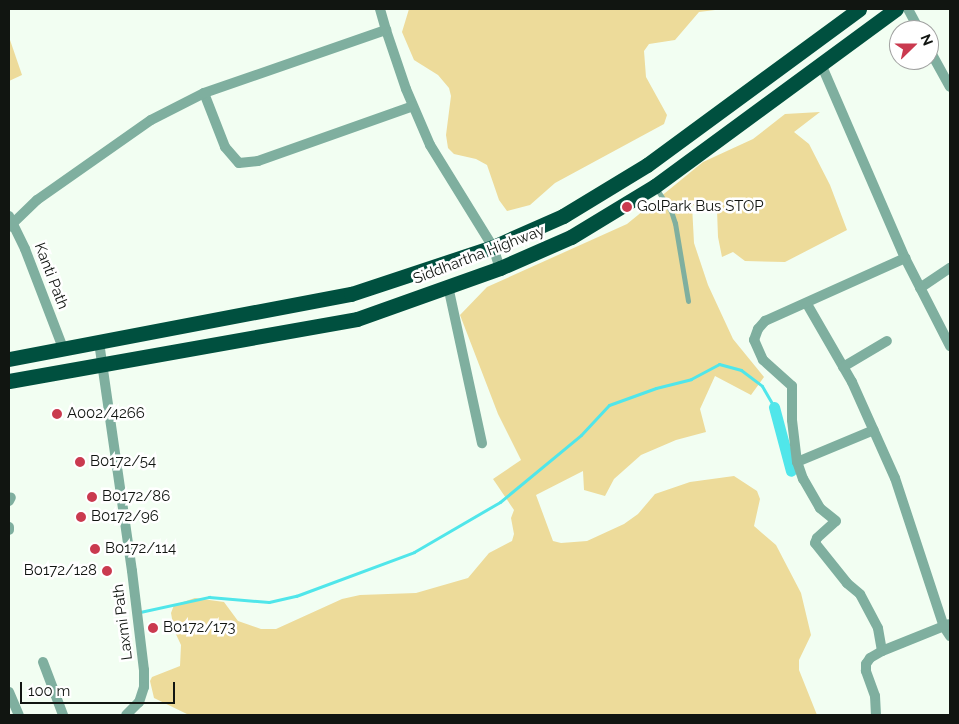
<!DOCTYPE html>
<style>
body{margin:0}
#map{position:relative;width:959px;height:724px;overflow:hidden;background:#f2fef2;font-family:Raleway,sans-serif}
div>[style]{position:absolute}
.green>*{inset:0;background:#eddb9a}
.stream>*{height:3px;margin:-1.5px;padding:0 1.5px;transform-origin:1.5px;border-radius:1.5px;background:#50e6ea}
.canal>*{height:11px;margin:-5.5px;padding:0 5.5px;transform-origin:5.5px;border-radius:5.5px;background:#50e6ea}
.lane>*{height:5px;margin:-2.5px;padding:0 2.5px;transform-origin:2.5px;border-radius:2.5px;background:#7faf9f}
.street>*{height:10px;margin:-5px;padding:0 5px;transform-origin:5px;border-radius:5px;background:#7faf9f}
.highway>*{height:15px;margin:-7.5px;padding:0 7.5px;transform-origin:7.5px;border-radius:7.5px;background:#00503f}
.dots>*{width:14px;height:14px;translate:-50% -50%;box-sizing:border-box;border:2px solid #fff;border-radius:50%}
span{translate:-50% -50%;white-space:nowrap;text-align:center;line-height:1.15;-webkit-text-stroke:5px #fff;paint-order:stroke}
.poi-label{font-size:15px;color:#111511}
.left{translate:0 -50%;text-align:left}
.right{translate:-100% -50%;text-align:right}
.street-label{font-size:15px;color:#111511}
.frame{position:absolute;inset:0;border:10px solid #111511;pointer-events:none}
.north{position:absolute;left:889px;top:20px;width:50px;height:50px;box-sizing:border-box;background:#fff;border:1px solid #a0a1a0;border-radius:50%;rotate:68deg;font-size:14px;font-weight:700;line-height:20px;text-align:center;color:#111511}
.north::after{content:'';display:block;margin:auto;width:18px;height:22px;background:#ca3a4f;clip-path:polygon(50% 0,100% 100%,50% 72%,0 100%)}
.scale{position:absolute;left:20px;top:682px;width:155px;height:22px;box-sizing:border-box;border:2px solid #111511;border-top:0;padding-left:6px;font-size:15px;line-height:18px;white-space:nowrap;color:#111511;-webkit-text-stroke:4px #fff;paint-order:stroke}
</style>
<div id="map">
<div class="green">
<i style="clip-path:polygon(409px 9px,723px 9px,699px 12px,675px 40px,649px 44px,644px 51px,646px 77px,667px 115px,664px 124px,555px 183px,530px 205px,507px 211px,499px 200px,487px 165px,476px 159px,454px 154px,448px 148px,446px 135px,451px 96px,449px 88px,438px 75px,414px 60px,402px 32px)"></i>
<i style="clip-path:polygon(9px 37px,22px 75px,9px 81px)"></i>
<i style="clip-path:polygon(820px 112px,794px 132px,809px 144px,830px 185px,847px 230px,785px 262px,745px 261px,733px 252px,722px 257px,718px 237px,717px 210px,692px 205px,694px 243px,708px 285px,733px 339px,764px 377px,751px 395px,715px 376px,700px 409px,706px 432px,676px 440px,641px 455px,614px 479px,605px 496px,584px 490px,583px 471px,536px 495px,553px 541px,561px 543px,587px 541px,624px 524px,638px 514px,655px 494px,690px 482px,734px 476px,757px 491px,760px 499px,754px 526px,776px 545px,801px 593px,811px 635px,799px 660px,799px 670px,817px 715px,189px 715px,154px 698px,150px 681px,152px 677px,180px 666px,181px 645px,174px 630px,171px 613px,174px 605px,195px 598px,224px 602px,238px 621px,261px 629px,276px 629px,342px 599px,360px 595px,416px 593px,468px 578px,489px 553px,512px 541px,514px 534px,511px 518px,514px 510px,493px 479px,521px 460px,498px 414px,460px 315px,487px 287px,627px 224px,703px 162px,753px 139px,785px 114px)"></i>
</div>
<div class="stream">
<i style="left:140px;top:612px;width:71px;rotate:-12.3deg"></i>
<i style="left:209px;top:597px;width:60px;rotate:4.8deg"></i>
<i style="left:269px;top:602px;width:28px;rotate:-13deg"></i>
<i style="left:296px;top:596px;width:126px;rotate:-20.4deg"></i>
<i style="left:414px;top:552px;width:99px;rotate:-30.2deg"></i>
<i style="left:500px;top:502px;width:105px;rotate:-39.6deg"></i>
<i style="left:581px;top:435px;width:41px;rotate:-47deg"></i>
<i style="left:609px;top:405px;width:50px;rotate:-19.9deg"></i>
<i style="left:656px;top:388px;width:36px;rotate:-14deg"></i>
<i style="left:691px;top:379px;width:32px;rotate:-28deg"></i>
<i style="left:719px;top:364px;width:23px;rotate:15deg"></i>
<i style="left:741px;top:370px;width:26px;rotate:37deg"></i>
<i style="left:762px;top:386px;width:24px;rotate:60deg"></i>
</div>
<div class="canal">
<i style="left:774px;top:407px;width:66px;rotate:75.1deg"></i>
</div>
<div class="lane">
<i style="left:656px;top:188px;width:27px;rotate:57deg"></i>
<i style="left:671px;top:211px;width:13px;rotate:72deg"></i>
<i style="left:675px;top:223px;width:79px;rotate:80.5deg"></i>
</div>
<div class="street">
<i style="left:908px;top:9px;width:24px;rotate:62deg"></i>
<i style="left:386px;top:30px;width:62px;rotate:71.3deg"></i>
<i style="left:406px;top:89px;width:61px;rotate:66.8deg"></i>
<i style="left:430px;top:145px;width:120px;rotate:58.3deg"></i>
<i style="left:493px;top:247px;width:22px;rotate:72deg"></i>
<i style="left:929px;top:49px;width:43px;rotate:61.1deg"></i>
<i style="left:821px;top:64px;width:211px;rotate:66.6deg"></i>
<i style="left:905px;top:258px;width:99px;rotate:62.9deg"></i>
<i style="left:204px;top:93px;width:58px;rotate:68.7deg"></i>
<i style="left:225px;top:147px;width:21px;rotate:49deg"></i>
<i style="left:239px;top:163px;width:19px;rotate:-6deg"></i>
<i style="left:258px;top:161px;width:164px;rotate:-19.5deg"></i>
<i style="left:9px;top:216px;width:37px;rotate:64deg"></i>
<i style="left:25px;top:249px;width:106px;rotate:69deg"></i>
<i style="left:9px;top:227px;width:39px;rotate:-44deg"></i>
<i style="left:37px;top:200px;width:139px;rotate:-35.1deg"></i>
<i style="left:151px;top:120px;width:59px;rotate:-27deg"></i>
<i style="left:204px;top:93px;width:193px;rotate:-19.1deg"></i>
<i style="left:386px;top:30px;width:22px;rotate:-106deg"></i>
<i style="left:448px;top:286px;width:161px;rotate:77.8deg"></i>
<i style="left:920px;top:288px;width:36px;rotate:-34deg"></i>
<i style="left:807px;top:304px;width:90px;rotate:60deg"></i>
<i style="left:852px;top:382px;width:105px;rotate:65.9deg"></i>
<i style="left:895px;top:478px;width:157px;rotate:71.8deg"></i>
<i style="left:944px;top:627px;width:11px;rotate:56deg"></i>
<i style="left:99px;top:342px;width:231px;rotate:81.8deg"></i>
<i style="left:132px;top:571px;width:100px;rotate:83.1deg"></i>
<i style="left:144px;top:670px;width:17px;rotate:90deg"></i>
<i style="left:144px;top:687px;width:16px;rotate:108deg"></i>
<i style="left:139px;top:702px;width:18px;rotate:135deg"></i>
<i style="left:843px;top:367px;width:51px;rotate:-30.6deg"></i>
<i style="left:797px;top:462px;width:83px;rotate:-22.6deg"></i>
<i style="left:9px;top:501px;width:4px;rotate:-63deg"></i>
<i style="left:9px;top:527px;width:3px;rotate:90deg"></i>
<i style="left:882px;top:651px;width:23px;rotate:-100deg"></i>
<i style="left:878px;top:628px;width:38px;rotate:-118deg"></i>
<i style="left:860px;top:594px;width:17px;rotate:-140deg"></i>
<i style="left:847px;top:583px;width:51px;rotate:-128.7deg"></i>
<i style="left:815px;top:543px;width:5px;rotate:-68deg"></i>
<i style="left:817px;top:538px;width:25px;rotate:-42deg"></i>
<i style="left:836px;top:521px;width:21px;rotate:-141deg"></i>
<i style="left:820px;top:508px;width:34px;rotate:-120deg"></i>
<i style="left:803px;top:479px;width:18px;rotate:-109deg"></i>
<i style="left:797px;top:462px;width:42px;rotate:-96.8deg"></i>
<i style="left:792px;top:420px;width:34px;rotate:-90deg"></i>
<i style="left:792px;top:386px;width:39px;rotate:-138deg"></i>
<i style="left:763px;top:360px;width:22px;rotate:-114deg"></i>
<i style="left:754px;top:340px;width:12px;rotate:-70deg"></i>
<i style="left:758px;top:329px;width:11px;rotate:-49deg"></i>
<i style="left:765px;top:321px;width:154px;rotate:-24.2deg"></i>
<i style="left:43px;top:662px;width:57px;rotate:69.3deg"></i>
<i style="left:9px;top:692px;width:25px;rotate:67deg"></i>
<i style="left:876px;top:715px;width:19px;rotate:-93deg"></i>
<i style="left:875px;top:696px;width:27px;rotate:-110deg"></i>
<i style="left:866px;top:671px;width:7px;rotate:-90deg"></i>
<i style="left:866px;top:664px;width:7px;rotate:-56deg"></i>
<i style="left:870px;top:658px;width:14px;rotate:-30deg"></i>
<i style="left:882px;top:651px;width:72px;rotate:-21.9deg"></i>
</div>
<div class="highway">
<i style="left:9px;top:359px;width:348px;rotate:-10.8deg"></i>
<i style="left:351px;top:294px;width:150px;rotate:-18.3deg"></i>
<i style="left:493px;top:247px;width:77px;rotate:-23.9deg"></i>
<i style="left:563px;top:216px;width:98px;rotate:-31.3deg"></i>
<i style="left:647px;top:165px;width:263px;rotate:-36.3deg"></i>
<i style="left:9px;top:381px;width:353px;rotate:-10.1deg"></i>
<i style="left:357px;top:319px;width:152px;rotate:-19.6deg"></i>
<i style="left:500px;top:268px;width:77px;rotate:-23.6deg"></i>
<i style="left:571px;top:237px;width:98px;rotate:-31.3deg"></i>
<i style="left:655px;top:186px;width:299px;rotate:-36.3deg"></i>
</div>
<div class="dots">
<i style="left:627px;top:207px;background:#ca3a4f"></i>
<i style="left:57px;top:414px;background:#ca3a4f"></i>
<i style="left:80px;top:462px;background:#ca3a4f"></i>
<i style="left:92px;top:497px;background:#ca3a4f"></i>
<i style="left:81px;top:517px;background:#ca3a4f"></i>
<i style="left:95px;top:549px;background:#ca3a4f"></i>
<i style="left:107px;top:571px;background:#ca3a4f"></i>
<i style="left:153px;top:628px;background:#ca3a4f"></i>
</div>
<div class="poi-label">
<span class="left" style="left:637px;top:207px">GolPark Bus STOP</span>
<span class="left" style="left:67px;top:414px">A002/4266</span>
<span class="left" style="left:90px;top:462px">B0172/54</span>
<span class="left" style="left:102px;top:497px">B0172/86</span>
<span class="left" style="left:91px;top:517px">B0172/96</span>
<span class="left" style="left:105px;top:549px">B0172/114</span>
<span class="right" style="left:97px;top:571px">B0172/128</span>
<span class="left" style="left:163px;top:628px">B0172/173</span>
</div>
<div class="street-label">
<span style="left:479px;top:255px;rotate:-21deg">Siddhartha Highway</span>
<span style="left:51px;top:276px;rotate:69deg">Kanti Path</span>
<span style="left:123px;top:622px;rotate:-97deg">Laxmi Path</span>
</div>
<div class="frame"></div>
<div class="north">N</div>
<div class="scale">100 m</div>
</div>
